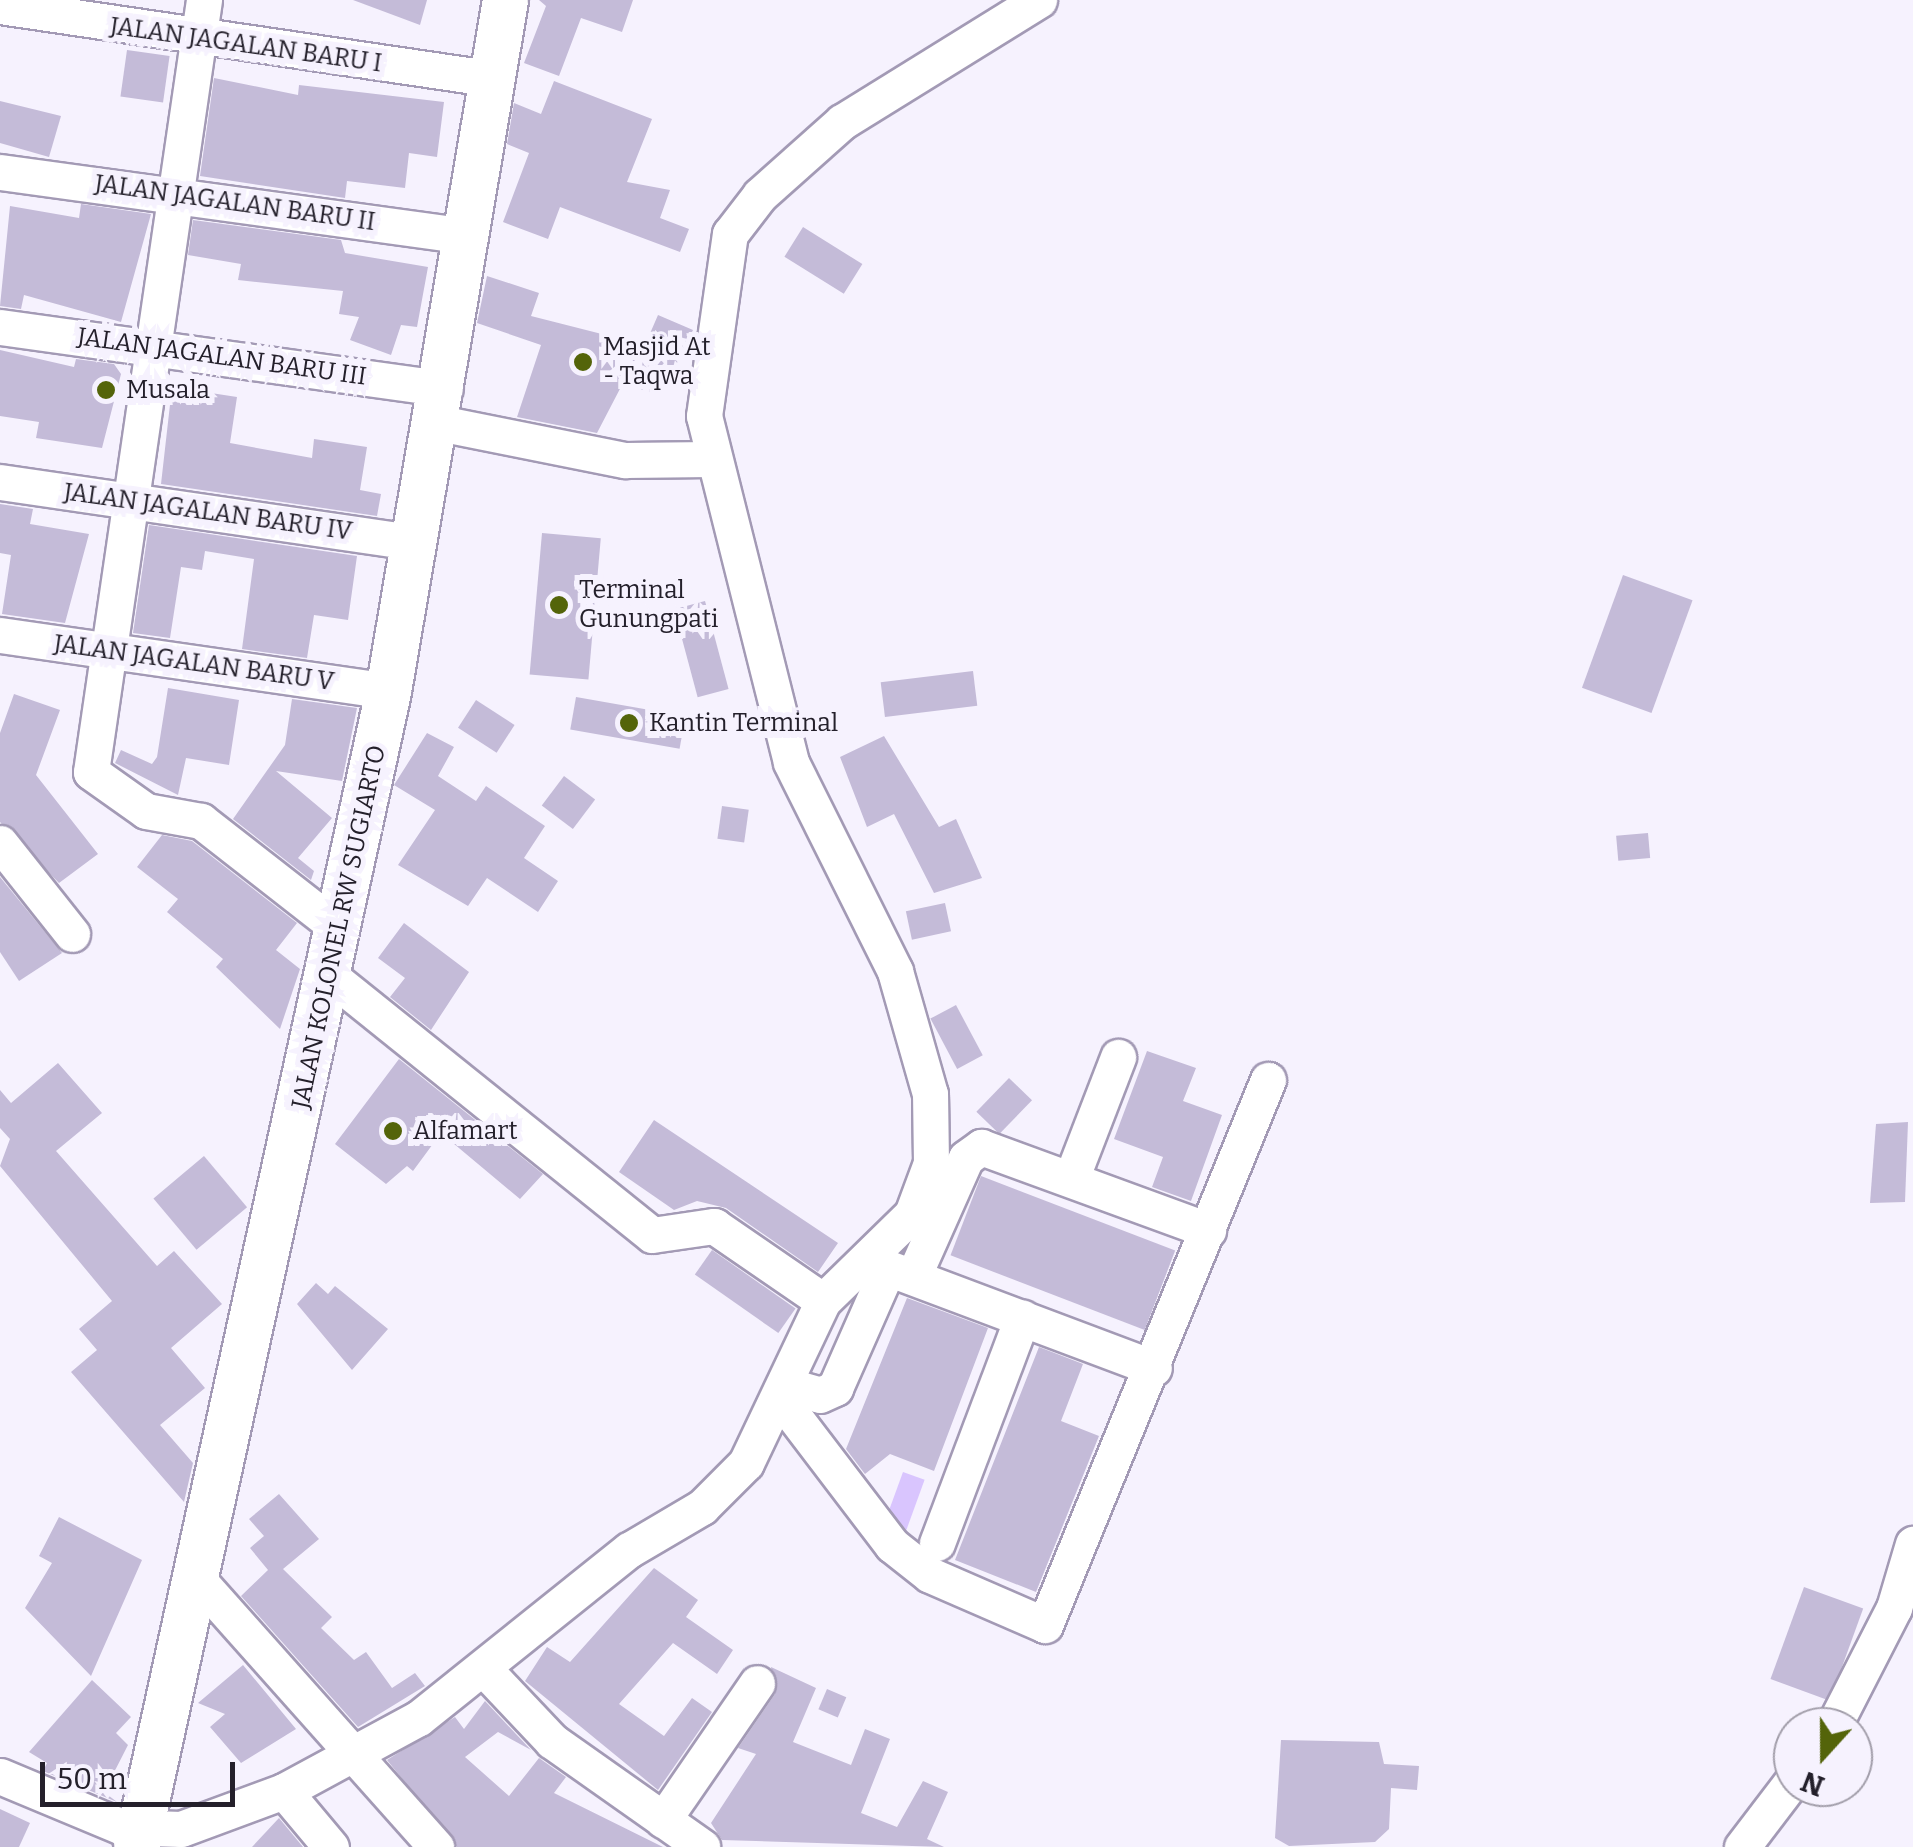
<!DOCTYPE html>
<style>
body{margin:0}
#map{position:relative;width:1913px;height:1847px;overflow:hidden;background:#f6f2fe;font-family:Bitter,serif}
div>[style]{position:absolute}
.green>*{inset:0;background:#d9c5fe;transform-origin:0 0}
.building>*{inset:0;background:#c4bbd8;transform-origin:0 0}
.roads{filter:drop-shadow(2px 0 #a39ab5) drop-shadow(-2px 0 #a39ab5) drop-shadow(0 2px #a39ab5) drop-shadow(0 -2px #a39ab5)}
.minor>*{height:35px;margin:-17.5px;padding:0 17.5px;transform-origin:17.5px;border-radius:17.5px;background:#fff}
.major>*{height:45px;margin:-22.5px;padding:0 22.5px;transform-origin:22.5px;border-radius:22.5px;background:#fff}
.dots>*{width:28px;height:28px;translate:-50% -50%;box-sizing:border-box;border:5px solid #f6f2fe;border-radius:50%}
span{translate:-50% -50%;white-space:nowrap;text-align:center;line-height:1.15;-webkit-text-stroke:10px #f6f2fe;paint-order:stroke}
.street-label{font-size:25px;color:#24202b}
.poi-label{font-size:25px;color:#24202b}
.left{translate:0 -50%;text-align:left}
.north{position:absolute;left:1773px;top:1707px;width:100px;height:100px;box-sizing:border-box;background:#f6f2fe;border:2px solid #a29eaa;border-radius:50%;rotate:201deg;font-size:28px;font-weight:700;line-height:40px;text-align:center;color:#24202b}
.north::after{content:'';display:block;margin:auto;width:35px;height:45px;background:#54640a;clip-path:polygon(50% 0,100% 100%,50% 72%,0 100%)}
.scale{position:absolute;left:40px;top:1762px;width:195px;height:45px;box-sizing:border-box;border:5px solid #24202b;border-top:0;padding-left:12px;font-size:30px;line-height:35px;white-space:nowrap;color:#24202b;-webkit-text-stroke:8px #f6f2fe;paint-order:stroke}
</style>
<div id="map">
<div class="green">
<i style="left:903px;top:1472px;width:23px;height:53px;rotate:20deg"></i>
</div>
<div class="building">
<i style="clip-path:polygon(353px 0,427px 0,420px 25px)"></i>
<i style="clip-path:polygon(539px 0,633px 0,622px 32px,581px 18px,559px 76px,524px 63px,546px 6px)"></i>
<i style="left:127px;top:50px;width:43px;height:47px;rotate:8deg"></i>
<i style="clip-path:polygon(214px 78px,298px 95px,299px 85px,444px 102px,437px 157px,409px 153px,405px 188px,347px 181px,345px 198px,200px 176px)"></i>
<i style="clip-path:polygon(554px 81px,652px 119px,627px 182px,670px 190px,660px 218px,689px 229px,680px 252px,560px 207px,548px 239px,503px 222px,529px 153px,507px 144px,514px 103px,541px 114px)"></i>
<i style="clip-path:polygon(0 101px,61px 116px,49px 157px,0 143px)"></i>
<i style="clip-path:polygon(81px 204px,151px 214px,121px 322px,24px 295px,21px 309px,0 306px,10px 206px,79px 218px)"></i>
<i style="clip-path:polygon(193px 220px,341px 240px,345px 253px,428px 267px,417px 327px,401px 325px,391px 355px,350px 340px,359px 317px,339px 314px,343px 291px,238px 280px,241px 264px,188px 255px)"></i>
<i style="left:803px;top:227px;width:70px;height:35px;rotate:32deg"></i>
<i style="clip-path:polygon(487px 276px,539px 293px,531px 316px,645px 345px,658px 315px,693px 330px,661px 396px,623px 383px,597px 433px,517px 417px,541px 345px,477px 323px)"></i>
<i style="clip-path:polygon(0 350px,74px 367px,76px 359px,114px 364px,121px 374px,102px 448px,36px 438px,39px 422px,0 416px)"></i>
<i style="clip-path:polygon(172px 387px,237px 397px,230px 443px,312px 458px,314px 439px,367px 447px,360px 490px,381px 494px,377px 516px,161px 484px)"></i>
<i style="clip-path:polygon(0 504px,33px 509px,30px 524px,89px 534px,65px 623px,2px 614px,11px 555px,0 553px)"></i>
<i style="clip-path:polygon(149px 525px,357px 556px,348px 620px,314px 615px,307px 658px,242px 649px,254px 559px,205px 551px,202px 570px,181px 567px,170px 638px,133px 633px)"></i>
<i style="left:542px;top:533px;width:59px;height:142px;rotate:5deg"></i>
<i style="left:1623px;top:575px;width:74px;height:120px;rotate:20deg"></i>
<i style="left:705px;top:601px;width:91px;height:32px;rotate:75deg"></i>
<i style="left:973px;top:671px;width:35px;height:93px;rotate:83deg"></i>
<i style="clip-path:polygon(168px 688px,239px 700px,229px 765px,186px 758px,178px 795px,115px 763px,121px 750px,152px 764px,157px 757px)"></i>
<i style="clip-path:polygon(14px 694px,60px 710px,36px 775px,98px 854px,59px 883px,0 822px,0 733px)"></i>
<i style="left:576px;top:697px;width:111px;height:33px;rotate:10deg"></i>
<i style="clip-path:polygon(292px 699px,357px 708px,342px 781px,276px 771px,332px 818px,298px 858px,314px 871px,311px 880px,233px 819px,285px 745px)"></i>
<i style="left:476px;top:700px;width:46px;height:33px;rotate:33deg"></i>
<i style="clip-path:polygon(427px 733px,454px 747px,438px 776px,476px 801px,486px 786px,545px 826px,524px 858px,558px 881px,538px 912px,487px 878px,468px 906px,398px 865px,435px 810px,394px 785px)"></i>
<i style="clip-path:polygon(884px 736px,939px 827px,956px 819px,982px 878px,934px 893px,894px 814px,867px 827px,840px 757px)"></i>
<i style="left:564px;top:776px;width:39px;height:37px;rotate:37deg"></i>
<i style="left:722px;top:806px;width:27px;height:33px;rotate:8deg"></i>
<i style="left:1648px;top:833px;width:25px;height:32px;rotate:85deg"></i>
<i style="clip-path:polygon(162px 835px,192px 841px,297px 923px,276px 950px,300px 969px,280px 1029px,216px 967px,223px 959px,167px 912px,178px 899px,137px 867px)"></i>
<i style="clip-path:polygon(0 877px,62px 953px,19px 981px,0 952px)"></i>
<i style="left:945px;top:903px;width:29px;height:40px;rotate:78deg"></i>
<i style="clip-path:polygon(404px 923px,469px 972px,431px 1030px,390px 997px,405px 978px,378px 958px)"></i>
<i style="left:956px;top:1005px;width:57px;height:29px;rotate:62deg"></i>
<i style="clip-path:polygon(1147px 1051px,1196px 1068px,1183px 1101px,1222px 1115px,1191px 1201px,1152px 1187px,1163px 1157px,1114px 1139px)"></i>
<i style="clip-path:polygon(399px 1059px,543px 1174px,520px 1199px,441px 1133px,413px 1171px,407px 1166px,386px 1184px,335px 1144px)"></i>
<i style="clip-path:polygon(58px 1063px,102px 1113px,56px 1151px,157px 1266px,174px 1251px,222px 1304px,171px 1348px,205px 1388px,160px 1425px,193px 1463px,184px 1502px,71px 1372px,97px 1350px,79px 1329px,112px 1301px,0 1166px,10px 1139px,0 1128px,0 1090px,11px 1103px)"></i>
<i style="left:1009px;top:1078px;width:32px;height:47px;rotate:44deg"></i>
<i style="clip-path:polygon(654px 1120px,838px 1243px,818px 1272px,726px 1208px,697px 1201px,674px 1210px,619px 1172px)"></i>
<i style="clip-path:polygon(1908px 1122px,1905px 1202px,1870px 1203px,1876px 1124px)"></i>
<i style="left:204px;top:1156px;width:67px;height:66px;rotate:50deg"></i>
<i style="left:981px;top:1176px;width:208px;height:85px;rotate:21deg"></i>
<i style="left:712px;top:1250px;width:102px;height:30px;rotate:35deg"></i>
<i style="clip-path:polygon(316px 1283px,328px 1294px,335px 1286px,388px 1329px,352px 1370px,297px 1304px)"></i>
<i style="clip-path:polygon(907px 1298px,988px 1328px,934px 1471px,890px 1454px,865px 1474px,846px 1449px)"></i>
<i style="clip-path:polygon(1039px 1347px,1083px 1364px,1061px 1421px,1099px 1436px,1036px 1592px,955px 1560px)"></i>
<i style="clip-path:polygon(279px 1494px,319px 1539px,283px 1569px,332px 1617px,321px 1628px,354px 1660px,366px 1652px,392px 1688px,415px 1673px,425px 1686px,358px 1727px,241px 1596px,268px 1570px,250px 1548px,264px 1536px,249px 1519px)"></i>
<i style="clip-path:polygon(59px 1517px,142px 1560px,91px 1676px,25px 1608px,52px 1563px,39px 1556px)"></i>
<i style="clip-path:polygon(654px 1568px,698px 1600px,686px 1617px,733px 1650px,717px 1674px,673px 1643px,619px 1704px,664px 1736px,692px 1698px,712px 1712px,658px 1790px,525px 1681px,547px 1647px,570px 1662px)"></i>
<i style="left:1804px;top:1587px;width:63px;height:98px;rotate:20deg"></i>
<i style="clip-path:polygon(243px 1665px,296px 1729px,241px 1763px,210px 1727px,225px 1714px,198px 1703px)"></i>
<i style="clip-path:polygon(771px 1667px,816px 1688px,793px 1742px,851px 1765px,865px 1729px,890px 1739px,861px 1813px,897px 1827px,923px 1781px,948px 1792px,927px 1839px,944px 1847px,722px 1840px,711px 1823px,756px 1754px,738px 1748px,775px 1694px)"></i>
<i style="clip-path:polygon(92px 1680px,131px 1717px,116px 1733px,128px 1745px,104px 1792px,117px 1802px,43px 1771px,47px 1763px,29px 1752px)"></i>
<i style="left:827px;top:1689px;width:21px;height:22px;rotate:23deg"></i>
<i style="clip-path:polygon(485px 1701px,531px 1750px,498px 1732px,465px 1757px,509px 1796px,539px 1758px,566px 1777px,554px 1793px,663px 1847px,457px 1847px,387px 1760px,455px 1717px,464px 1729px)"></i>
<i style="clip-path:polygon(1281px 1740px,1379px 1742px,1384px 1764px,1419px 1766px,1417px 1790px,1391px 1788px,1389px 1829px,1375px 1842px,1289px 1846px,1275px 1838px)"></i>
<i style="clip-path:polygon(0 1809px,30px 1823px,19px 1847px,0 1847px)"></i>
<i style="clip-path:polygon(279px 1818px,303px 1847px,252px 1847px)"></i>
</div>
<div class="roads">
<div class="minor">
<i style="left:204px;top:0;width:780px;rotate:98.33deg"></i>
<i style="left:91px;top:772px;width:67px;rotate:35.3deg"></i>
<i style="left:146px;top:811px;width:56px;rotate:10.3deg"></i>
<i style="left:201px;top:821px;width:174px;rotate:38deg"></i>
<i style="left:0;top:6px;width:498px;rotate:8.4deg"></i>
<i style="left:0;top:172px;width:473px;rotate:7.8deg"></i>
<i style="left:0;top:327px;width:449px;rotate:7.9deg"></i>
<i style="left:439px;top:423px;width:190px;rotate:11.3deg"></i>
<i style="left:625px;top:460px;width:86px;rotate:-0.7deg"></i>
<i style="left:0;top:482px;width:421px;rotate:8.3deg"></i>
<i style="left:0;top:635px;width:392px;rotate:8.2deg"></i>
<i style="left:0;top:843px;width:116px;rotate:51.6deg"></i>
<i style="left:330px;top:976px;width:413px;rotate:38.8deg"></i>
<i style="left:652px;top:1235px;width:63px;rotate:-8.3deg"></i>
<i style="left:714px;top:1226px;width:132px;rotate:34.5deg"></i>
<i style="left:1071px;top:1179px;width:131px;rotate:-68.9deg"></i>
<i style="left:913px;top:1277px;width:130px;rotate:-66deg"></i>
<i style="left:966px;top:1158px;width:19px;rotate:-36deg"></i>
<i style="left:981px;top:1147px;width:242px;rotate:20.1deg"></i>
<i style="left:786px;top:1385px;width:35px;rotate:16deg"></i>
<i style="left:820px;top:1395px;width:17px;rotate:-25deg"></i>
<i style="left:835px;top:1388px;width:131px;rotate:-66.2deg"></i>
<i style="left:888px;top:1268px;width:284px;rotate:20.6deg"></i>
<i style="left:780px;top:1398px;width:185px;rotate:52.7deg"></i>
<i style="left:892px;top:1545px;width:48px;rotate:38.3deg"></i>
<i style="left:930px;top:1575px;width:125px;rotate:23.5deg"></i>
<i style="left:1045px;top:1625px;width:589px;rotate:-67.75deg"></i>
<i style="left:937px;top:1543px;width:241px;rotate:-69.3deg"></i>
<i style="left:200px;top:1582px;width:355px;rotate:48.3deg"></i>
<i style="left:484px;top:1669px;width:99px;rotate:46.6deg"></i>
<i style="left:552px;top:1741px;width:184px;rotate:35.2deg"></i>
<i style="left:1833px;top:1727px;width:134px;rotate:-62.9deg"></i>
<i style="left:1894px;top:1608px;width:67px;rotate:-73.5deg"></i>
<i style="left:0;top:1776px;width:132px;rotate:22.7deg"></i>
<i style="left:122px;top:1827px;width:59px;rotate:1.9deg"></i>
<i style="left:181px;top:1829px;width:110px;rotate:-20.3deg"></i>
<i style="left:284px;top:1791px;width:153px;rotate:-28.4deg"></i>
<i style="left:419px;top:1718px;width:269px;rotate:-38.7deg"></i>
<i style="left:629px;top:1550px;width:85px;rotate:-30.5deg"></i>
<i style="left:702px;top:1507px;width:62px;rotate:-45deg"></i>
<i style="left:746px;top:1463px;width:179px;rotate:-64.6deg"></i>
<i style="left:823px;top:1301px;width:124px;rotate:-44.3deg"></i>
<i style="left:912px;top:1214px;width:54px;rotate:-69.6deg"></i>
<i style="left:931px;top:1163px;width:69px;rotate:-90.8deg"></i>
<i style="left:930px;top:1094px;width:128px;rotate:-105.9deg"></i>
<i style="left:895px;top:971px;width:233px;rotate:-116.5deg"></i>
<i style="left:791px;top:762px;width:357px;rotate:-104.1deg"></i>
<i style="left:704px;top:416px;width:184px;rotate:-81.9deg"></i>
<i style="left:730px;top:234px;width:49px;rotate:-52.4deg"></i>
<i style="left:760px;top:195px;width:110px;rotate:-41.7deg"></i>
<i style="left:842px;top:122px;width:232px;rotate:-31.8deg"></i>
<i style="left:284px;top:1791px;width:73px;rotate:50deg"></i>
<i style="left:663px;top:1820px;width:166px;rotate:-55.5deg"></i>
<i style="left:1742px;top:1847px;width:84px;rotate:-52.7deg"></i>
</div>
<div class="major">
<i style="left:136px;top:1847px;width:1183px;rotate:-77.7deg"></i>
<i style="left:388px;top:691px;width:701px;rotate:-80.39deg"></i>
</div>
</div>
<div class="dots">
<i style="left:583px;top:362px;background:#54640a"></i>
<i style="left:106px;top:390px;background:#54640a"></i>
<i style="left:559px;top:605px;background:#54640a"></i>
<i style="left:629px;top:723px;background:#54640a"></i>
<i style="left:393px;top:1131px;background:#54640a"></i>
</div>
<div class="street-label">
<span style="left:246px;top:45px;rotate:8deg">JALAN JAGALAN BARU I</span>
<span style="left:235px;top:203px;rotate:8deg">JALAN JAGALAN BARU II</span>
<span style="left:222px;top:357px;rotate:8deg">JALAN JAGALAN BARU III</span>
<span style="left:208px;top:512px;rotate:8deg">JALAN JAGALAN BARU IV</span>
<span style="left:194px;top:663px;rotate:8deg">JALAN JAGALAN BARU V</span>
<span style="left:339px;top:927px;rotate:-78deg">JALAN KOLONEL RW SUGIARTO</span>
</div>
<div class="poi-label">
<span class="left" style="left:603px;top:362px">Masjid At<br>- Taqwa</span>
<span class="left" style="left:126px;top:390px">Musala</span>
<span class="left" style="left:579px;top:605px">Terminal<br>Gunungpati</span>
<span class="left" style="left:649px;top:723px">Kantin Terminal</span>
<span class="left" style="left:413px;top:1131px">Alfamart</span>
</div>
<div class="north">N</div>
<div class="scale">50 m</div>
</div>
